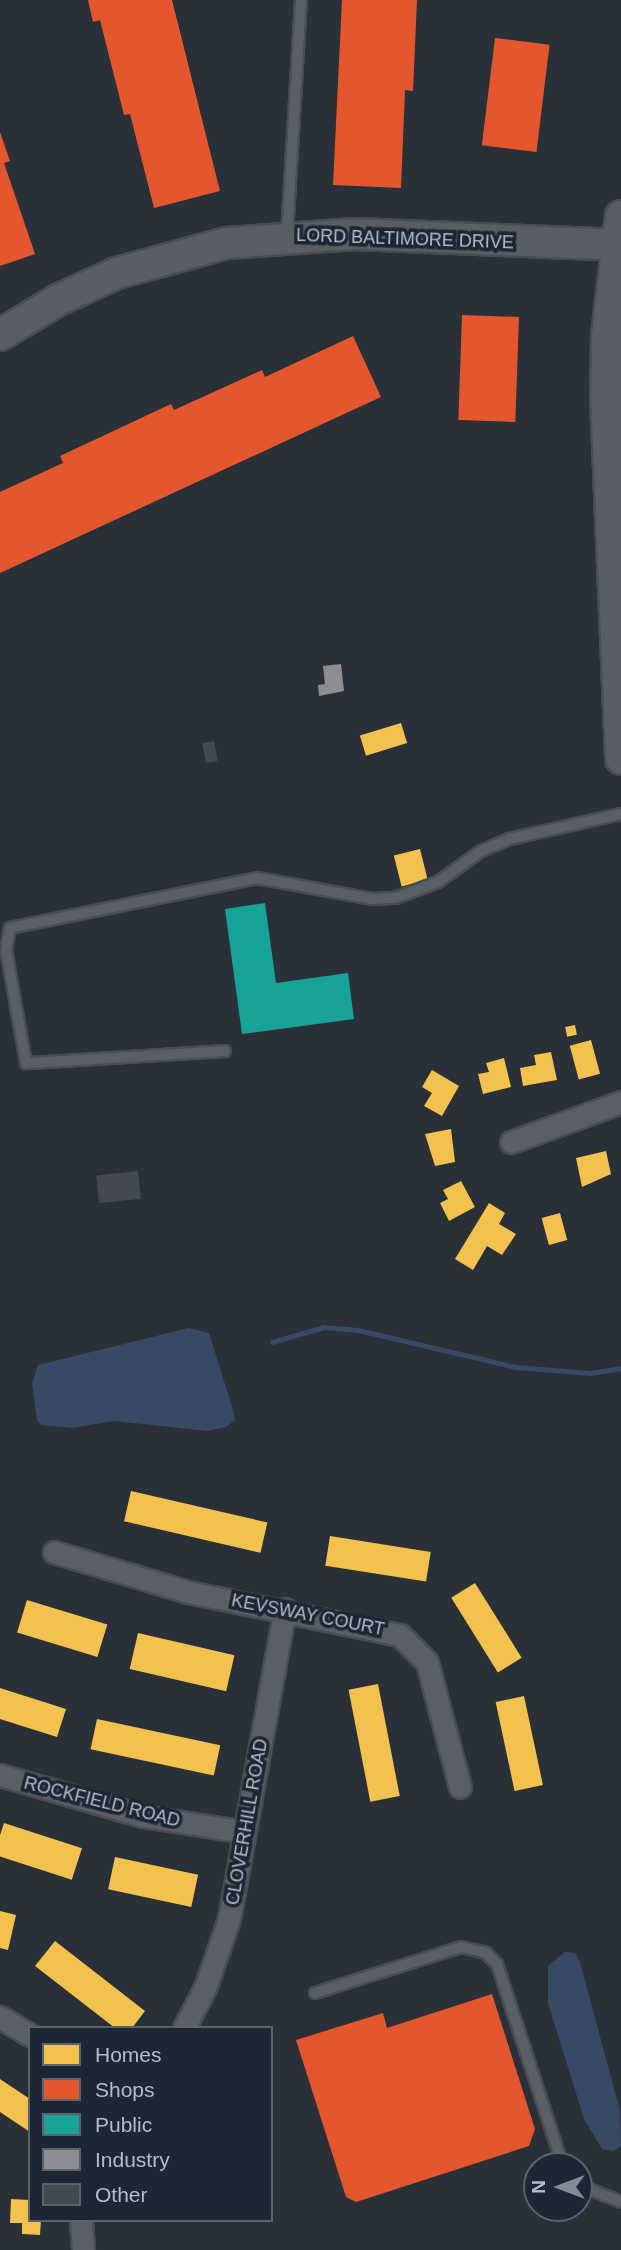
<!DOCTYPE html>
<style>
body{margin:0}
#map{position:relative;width:621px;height:2250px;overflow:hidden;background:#2a3038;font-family:Arial,sans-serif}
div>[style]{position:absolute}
.water>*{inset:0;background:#384963}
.homes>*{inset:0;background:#f2c14e;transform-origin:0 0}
.shops>*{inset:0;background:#e4572e;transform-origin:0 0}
.public>*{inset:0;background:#17a398}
.industry>*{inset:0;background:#8d8d92}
.stream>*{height:5px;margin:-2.5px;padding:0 2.5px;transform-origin:2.5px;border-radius:2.5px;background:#384963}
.building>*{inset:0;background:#444950;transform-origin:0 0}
.roads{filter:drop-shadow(2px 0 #484c53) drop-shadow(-2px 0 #484c53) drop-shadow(0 2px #484c53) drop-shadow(0 -2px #484c53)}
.service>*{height:10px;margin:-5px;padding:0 5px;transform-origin:5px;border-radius:5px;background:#5a5e66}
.minor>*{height:21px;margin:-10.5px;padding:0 10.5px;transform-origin:10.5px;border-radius:10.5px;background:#5a5e66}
.secondary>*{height:30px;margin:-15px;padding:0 15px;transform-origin:15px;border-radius:15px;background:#595d64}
span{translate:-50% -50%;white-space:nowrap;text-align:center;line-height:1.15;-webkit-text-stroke:7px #1d2633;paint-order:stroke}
.street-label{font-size:18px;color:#b4bcc9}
.legend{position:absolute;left:28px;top:2026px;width:245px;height:196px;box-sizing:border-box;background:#1d2633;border:2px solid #59626f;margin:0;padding:9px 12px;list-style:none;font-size:21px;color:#b4bcc9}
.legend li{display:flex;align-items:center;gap:14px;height:35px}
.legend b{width:35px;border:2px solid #59626f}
.north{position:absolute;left:523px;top:2152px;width:70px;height:70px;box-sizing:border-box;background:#1d2633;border:2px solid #59626f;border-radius:50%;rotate:270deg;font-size:19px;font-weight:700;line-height:28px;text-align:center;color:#b4bcc9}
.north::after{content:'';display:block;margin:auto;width:24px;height:32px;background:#848b96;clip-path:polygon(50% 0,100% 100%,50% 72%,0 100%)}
</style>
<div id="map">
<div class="water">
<i style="clip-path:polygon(189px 1328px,209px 1333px,234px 1413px,235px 1420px,226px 1427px,207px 1431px,114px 1421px,72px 1428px,41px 1425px,37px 1420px,32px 1383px,38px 1365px)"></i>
<i style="clip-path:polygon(565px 1952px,575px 1953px,580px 1962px,620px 2111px,621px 2146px,613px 2151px,602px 2149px,584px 2119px,548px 2003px,548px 1966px)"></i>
</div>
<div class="homes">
<i style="left:401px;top:723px;width:21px;height:43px;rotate:73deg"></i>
<i style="left:420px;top:849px;width:32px;height:27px;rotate:76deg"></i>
<i style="left:575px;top:1025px;width:10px;height:10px;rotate:79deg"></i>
<i style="left:591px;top:1040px;width:35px;height:22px;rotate:75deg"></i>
<i style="clip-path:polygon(551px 1052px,557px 1080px,523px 1086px,520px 1068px,536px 1065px,534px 1055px)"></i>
<i style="clip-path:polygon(504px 1058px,511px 1087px,483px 1094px,478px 1074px,489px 1072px,486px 1063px)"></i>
<i style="clip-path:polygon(432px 1070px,459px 1086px,442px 1116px,424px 1106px,432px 1093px,422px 1087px)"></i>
<i style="clip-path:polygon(451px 1129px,455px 1162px,435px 1166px,425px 1134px)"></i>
<i style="clip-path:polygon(606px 1151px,611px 1174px,582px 1187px,576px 1158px)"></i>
<i style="clip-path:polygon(461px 1181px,475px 1207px,449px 1221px,440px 1203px,448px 1199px,443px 1190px)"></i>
<i style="clip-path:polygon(489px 1203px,505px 1213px,499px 1224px,516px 1234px,502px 1255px,487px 1246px,473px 1270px,455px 1259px)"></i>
<i style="left:560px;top:1213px;width:28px;height:19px;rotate:75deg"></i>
<i style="left:131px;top:1491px;width:140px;height:31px;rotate:13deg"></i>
<i style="left:330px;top:1536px;width:102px;height:30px;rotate:9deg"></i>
<i style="left:475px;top:1583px;width:88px;height:28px;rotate:58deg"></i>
<i style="left:27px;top:1600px;width:84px;height:34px;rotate:17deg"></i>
<i style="left:138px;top:1633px;width:99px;height:37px;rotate:13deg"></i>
<i style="left:378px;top:1684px;width:114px;height:30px;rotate:79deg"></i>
<i style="clip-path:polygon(0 1688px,66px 1709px,57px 1737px,0 1719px)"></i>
<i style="left:524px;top:1696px;width:91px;height:29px;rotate:78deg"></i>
<i style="left:97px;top:1719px;width:126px;height:31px;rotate:12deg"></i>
<i style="left:4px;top:1823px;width:82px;height:33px;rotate:18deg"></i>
<i style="left:115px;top:1857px;width:85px;height:33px;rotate:12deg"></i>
<i style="clip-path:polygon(0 1911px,16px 1915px,8px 1950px,0 1948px)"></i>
<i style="clip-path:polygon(55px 1941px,145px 2011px,132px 2028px,115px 2028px,35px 1966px)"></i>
<i style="clip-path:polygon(0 2079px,30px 2099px,30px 2132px,0 2112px)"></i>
<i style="clip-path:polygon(11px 2199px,30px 2200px,30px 2220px,41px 2220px,40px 2235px,22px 2234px,22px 2223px,10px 2223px)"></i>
</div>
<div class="shops">
<i style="clip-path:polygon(88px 0,172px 0,220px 191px,154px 208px,130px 114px,124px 115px,100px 20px,93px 22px)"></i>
<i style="clip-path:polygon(342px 0,417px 0,413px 91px,405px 90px,401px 188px,333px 185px)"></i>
<i style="left:495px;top:38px;width:55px;height:108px;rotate:7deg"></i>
<i style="clip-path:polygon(0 132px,10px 161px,4px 163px,35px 254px,0 266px)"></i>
<i style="left:462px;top:315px;width:57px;height:105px;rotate:2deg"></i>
<i style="clip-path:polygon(353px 336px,381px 397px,0 573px,0 492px,63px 463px,60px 456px,171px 404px,174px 410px,262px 370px,265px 377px)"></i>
<i style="clip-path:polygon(492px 1994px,535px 2129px,529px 2146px,356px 2202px,346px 2197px,296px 2040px,383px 2013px,387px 2028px)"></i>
</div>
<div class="public">
<i style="clip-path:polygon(265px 903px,276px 983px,348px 973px,354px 1019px,242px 1034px,225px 909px)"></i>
</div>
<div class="industry">
<i style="clip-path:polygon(341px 664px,344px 691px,319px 696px,318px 685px,325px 684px,323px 666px)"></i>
</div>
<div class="stream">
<i style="left:272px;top:1342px;width:54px;rotate:-16.1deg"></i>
<i style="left:324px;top:1327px;width:34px;rotate:5deg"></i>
<i style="left:358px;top:1330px;width:162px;rotate:13.2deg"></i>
<i style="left:516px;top:1367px;width:74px;rotate:4.6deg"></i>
<i style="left:590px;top:1373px;width:31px;rotate:-9deg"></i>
</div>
<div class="building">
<i style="left:214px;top:741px;width:20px;height:12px;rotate:79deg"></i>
<i style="left:138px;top:1171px;width:28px;height:42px;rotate:84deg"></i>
</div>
<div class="roads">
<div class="service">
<i style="left:287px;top:235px;width:235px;rotate:-86.6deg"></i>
<i style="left:225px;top:1051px;width:199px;rotate:176.5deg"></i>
<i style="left:26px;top:1063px;width:115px;rotate:-100deg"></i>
<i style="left:6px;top:950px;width:22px;rotate:-80deg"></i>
<i style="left:10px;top:928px;width:252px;rotate:-11.4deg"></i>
<i style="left:257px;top:878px;width:118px;rotate:10.3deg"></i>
<i style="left:373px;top:899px;width:22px;rotate:-3deg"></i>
<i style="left:395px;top:898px;width:46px;rotate:-20.4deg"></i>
<i style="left:438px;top:882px;width:53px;rotate:-35.8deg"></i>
<i style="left:481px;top:851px;width:30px;rotate:-23deg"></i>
<i style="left:509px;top:839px;width:115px;rotate:-12.6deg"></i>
<i style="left:315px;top:1993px;width:153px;rotate:-17.5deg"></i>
<i style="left:461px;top:1947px;width:26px;rotate:13deg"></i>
<i style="left:486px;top:1953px;width:16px;rotate:45deg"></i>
<i style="left:497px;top:1964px;width:213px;rotate:71.9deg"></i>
<i style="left:579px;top:2185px;width:45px;rotate:22deg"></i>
</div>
<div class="minor">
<i style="left:511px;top:1142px;width:117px;rotate:-20deg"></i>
<i style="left:54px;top:1552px;width:140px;rotate:16.6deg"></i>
<i style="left:188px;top:1592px;width:216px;rotate:11.5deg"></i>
<i style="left:400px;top:1635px;width:38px;rotate:45deg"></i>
<i style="left:427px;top:1662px;width:129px;rotate:75.2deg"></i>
<i style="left:0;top:1775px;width:149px;rotate:16deg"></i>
<i style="left:143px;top:1816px;width:103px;rotate:8.9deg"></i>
<i style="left:0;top:2017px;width:35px;rotate:31deg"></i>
<i style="left:184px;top:2028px;width:45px;rotate:-62.3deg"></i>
<i style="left:205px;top:1988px;width:73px;rotate:-70.8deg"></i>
<i style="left:229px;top:1919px;width:315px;rotate:-79.8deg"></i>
<i style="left:81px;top:2220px;width:30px;rotate:86deg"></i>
</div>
<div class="secondary">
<i style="left:621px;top:216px;width:121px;rotate:96.7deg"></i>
<i style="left:607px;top:336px;width:63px;rotate:90.9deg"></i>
<i style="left:606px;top:399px;width:360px;rotate:87.6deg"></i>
<i style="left:0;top:335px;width:68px;rotate:-31.1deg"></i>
<i style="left:58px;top:300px;width:65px;rotate:-24.6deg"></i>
<i style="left:117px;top:273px;width:114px;rotate:-15.3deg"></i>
<i style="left:227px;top:243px;width:129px;rotate:-4deg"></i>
<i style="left:356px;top:234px;width:265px;rotate:2.4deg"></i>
</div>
</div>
<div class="street-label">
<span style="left:405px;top:239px;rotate:2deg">LORD BALTIMORE DRIVE</span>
<span style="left:308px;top:1615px;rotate:11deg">KEVSWAY COURT</span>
<span style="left:102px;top:1802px;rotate:14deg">ROCKFIELD ROAD</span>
<span style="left:247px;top:1822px;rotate:-80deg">CLOVERHILL ROAD</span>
</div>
<ul class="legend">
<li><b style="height:19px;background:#f2c14e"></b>Homes</li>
<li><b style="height:19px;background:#e4572e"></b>Shops</li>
<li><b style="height:19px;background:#17a398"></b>Public</li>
<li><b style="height:19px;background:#8d8d92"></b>Industry</li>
<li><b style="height:19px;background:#444950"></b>Other</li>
</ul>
<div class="north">N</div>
</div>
